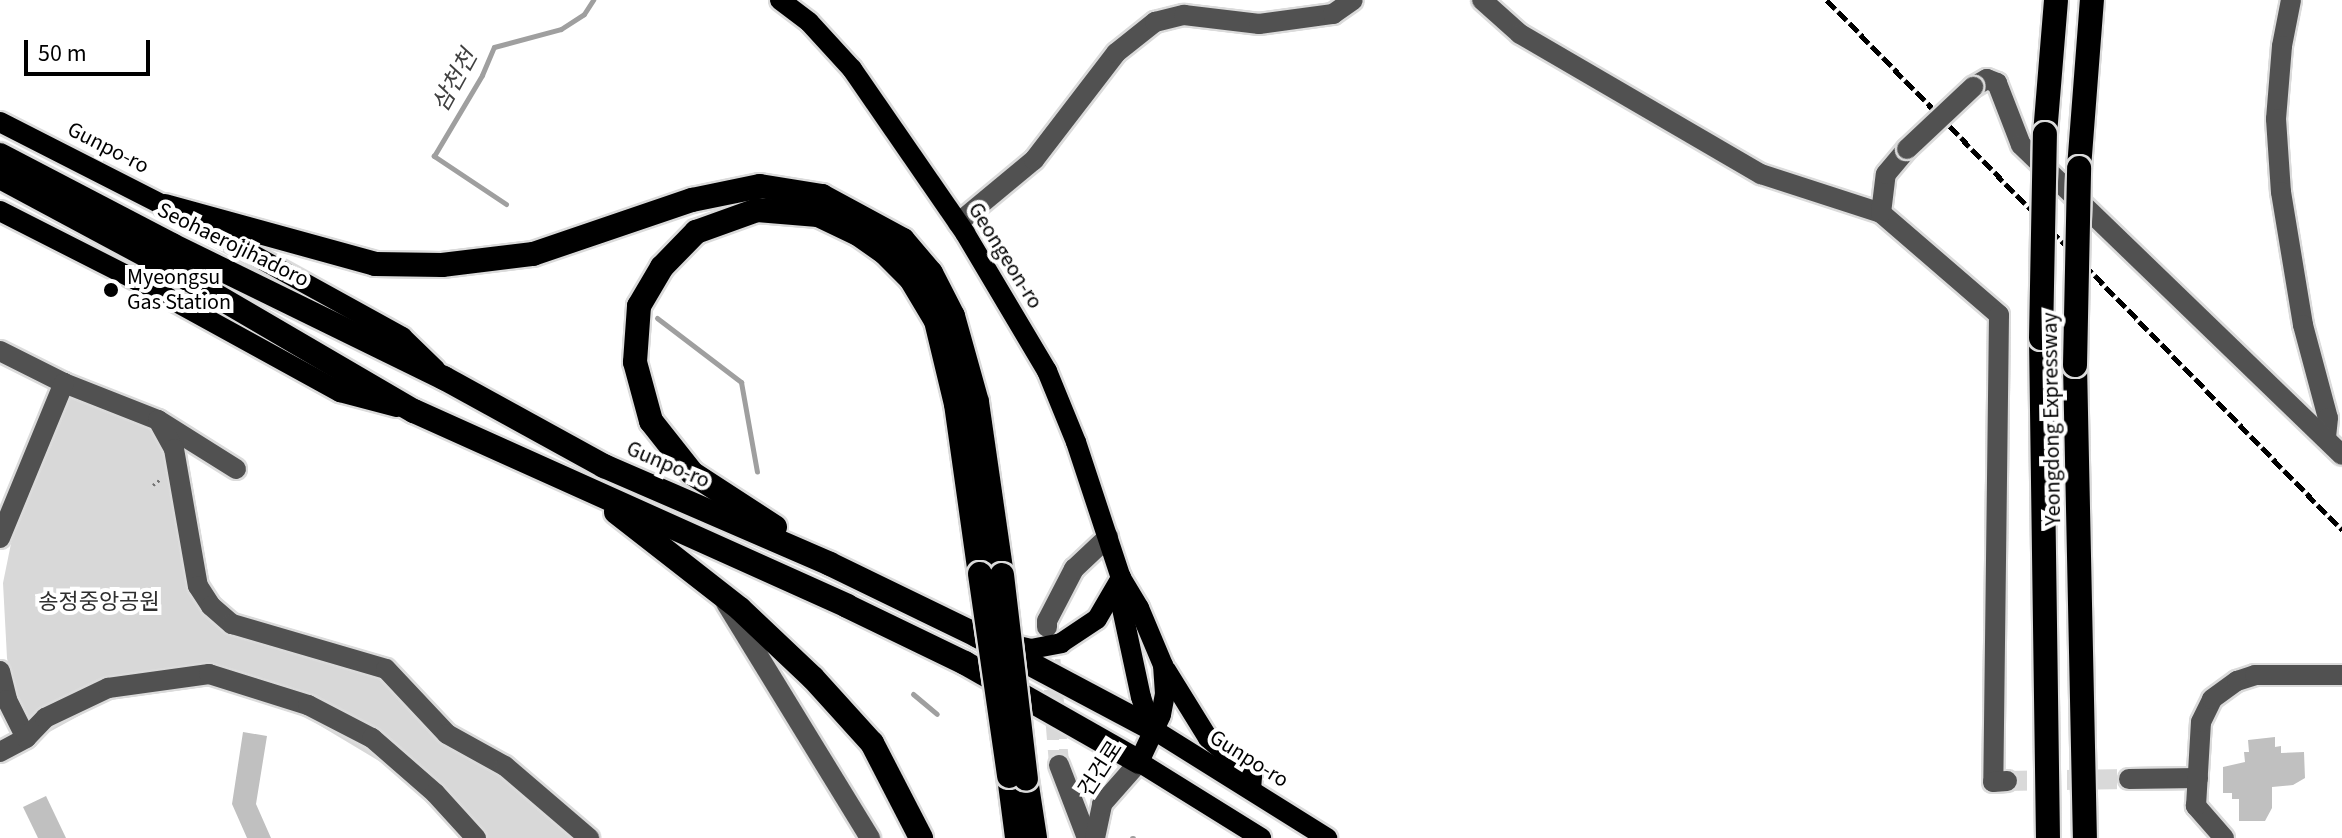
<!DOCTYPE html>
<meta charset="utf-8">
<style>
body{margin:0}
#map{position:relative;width:2342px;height:838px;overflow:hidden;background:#fff;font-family:"Source Sans 3","Noto Sans KR",sans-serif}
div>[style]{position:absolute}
.green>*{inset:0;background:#d8d8d8}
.stream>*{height:5px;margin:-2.5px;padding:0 2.5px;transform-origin:2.5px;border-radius:2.5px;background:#9f9f9f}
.building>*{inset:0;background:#c0c0c0}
.minor-tunnel>*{height:20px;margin-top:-10px;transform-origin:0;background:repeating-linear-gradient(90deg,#d9d9d9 0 20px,transparent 0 30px)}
.path>*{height:3px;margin-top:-1.5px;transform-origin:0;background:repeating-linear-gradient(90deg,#737373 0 2px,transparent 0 6px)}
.roads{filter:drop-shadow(2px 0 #dbdbdb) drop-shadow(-2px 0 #dbdbdb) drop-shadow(0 2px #dbdbdb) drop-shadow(0 -2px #dbdbdb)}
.minor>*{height:20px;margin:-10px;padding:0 10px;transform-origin:10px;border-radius:10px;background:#515151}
.major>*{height:20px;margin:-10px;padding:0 10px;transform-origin:10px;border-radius:10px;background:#000}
.highway>*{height:24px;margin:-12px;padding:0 12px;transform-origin:12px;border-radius:12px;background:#000}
.rail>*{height:5px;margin-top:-2.5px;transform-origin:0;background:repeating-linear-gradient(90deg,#000 0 12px,transparent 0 16px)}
.bridges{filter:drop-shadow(2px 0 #dbdbdb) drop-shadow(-2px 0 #dbdbdb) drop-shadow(0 2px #dbdbdb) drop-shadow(0 -2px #dbdbdb)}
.minor-bridge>*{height:20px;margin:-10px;padding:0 10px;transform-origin:10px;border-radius:10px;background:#515151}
.highway-bridge>*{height:24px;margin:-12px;padding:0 12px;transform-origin:12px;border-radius:12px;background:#000}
.dots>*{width:22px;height:22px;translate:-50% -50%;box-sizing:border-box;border:4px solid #fff;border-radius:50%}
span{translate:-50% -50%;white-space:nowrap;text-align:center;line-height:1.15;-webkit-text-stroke:8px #fff;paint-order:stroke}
.street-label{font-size:22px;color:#000}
.poi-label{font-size:22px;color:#000}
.left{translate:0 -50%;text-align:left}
.park-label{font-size:22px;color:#2f2f2f}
.water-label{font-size:24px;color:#404040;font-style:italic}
.scale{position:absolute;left:24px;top:40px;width:126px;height:36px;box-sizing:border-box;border:4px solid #000;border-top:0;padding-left:10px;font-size:24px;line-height:28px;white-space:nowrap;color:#000;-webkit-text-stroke:6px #fff;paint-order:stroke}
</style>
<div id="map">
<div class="green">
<i style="clip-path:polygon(68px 397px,150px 427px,164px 449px,207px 615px,382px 677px,579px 838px,459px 838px,409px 779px,299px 713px,200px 683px,113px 697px,33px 741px,15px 701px,7px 658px,3px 583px,19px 504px)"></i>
</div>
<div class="stream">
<i style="left:506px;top:204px;width:87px;rotate:-146.3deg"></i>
<i style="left:434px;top:156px;width:94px;rotate:-59.3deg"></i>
<i style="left:482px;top:75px;width:30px;rotate:-67deg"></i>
<i style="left:494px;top:47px;width:69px;rotate:-15deg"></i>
<i style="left:561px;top:29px;width:27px;rotate:-33deg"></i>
<i style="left:584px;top:14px;width:17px;rotate:-57deg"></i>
<i style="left:657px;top:318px;width:106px;rotate:37.3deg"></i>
<i style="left:741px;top:382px;width:91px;rotate:79.9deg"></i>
<i style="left:913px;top:694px;width:31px;rotate:40deg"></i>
<i style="left:1132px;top:838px;width:1px"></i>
</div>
<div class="building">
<i style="clip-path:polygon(243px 732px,267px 736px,256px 804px,271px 838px,247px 838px,232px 804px)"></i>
<i style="clip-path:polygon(2275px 737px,2275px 747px,2281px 746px,2281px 753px,2304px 752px,2305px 778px,2293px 785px,2272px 787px,2272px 808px,2265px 821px,2239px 821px,2239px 799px,2232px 799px,2232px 793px,2223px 793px,2223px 767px,2245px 762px,2244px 752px,2249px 752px,2248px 740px)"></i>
<i style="clip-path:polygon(46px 796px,66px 838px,38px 838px,23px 807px)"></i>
</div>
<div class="minor-tunnel">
<i style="left:1048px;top:630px;width:135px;rotate:85.3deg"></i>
<i style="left:2007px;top:781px;width:122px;rotate:-0.9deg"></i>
</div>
<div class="path">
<i style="left:153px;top:485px;width:11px;rotate:-38deg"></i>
</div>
<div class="roads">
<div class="minor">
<i style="left:1482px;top:0;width:51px;rotate:41.8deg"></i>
<i style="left:1520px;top:34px;width:279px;rotate:30.2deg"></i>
<i style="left:1761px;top:174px;width:126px;rotate:18deg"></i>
<i style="left:1881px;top:213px;width:156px;rotate:40.8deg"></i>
<i style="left:1999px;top:315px;width:467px;rotate:90.7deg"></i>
<i style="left:1993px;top:782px;width:14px;rotate:-4deg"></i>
<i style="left:2291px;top:0;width:47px;rotate:101.1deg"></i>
<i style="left:2282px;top:46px;width:73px;rotate:94.7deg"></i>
<i style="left:2276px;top:119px;width:73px;rotate:86.1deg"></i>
<i style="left:2281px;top:192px;width:135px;rotate:80.6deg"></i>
<i style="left:2303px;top:325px;width:96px;rotate:75deg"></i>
<i style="left:2328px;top:418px;width:20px;rotate:96deg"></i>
<i style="left:1973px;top:87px;width:16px;rotate:-30deg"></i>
<i style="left:1987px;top:79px;width:11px;rotate:22deg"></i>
<i style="left:1997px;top:83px;width:66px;rotate:68.8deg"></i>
<i style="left:2021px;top:145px;width:446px;rotate:44deg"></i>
<i style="left:1881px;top:213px;width:39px;rotate:-83deg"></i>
<i style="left:1886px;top:174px;width:33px;rotate:-50deg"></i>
<i style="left:958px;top:223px;width:99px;rotate:-39.7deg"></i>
<i style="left:1034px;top:160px;width:135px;rotate:-52.5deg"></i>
<i style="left:1116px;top:53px;width:50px;rotate:-38.5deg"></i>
<i style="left:1155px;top:22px;width:30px;rotate:-14deg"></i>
<i style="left:1184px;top:15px;width:76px;rotate:6.8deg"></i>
<i style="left:1259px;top:24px;width:75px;rotate:-7.7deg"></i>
<i style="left:1333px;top:14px;width:24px;rotate:-35deg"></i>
<i style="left:0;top:351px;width:72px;rotate:26.6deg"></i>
<i style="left:64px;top:383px;width:101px;rotate:21.5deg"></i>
<i style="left:158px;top:420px;width:92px;rotate:32.1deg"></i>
<i style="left:158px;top:420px;width:33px;rotate:61deg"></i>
<i style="left:174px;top:449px;width:139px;rotate:80.1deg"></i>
<i style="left:198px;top:586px;width:24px;rotate:57deg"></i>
<i style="left:211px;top:606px;width:28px;rotate:41deg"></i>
<i style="left:232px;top:624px;width:160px;rotate:16.3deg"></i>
<i style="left:386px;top:669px;width:89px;rotate:46.8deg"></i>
<i style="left:447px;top:734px;width:66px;rotate:28.9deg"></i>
<i style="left:505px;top:766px;width:111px;rotate:40.6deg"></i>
<i style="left:0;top:538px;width:168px;rotate:-67.6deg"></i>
<i style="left:726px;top:603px;width:276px;rotate:58.5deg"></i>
<i style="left:1047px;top:627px;width:6px;rotate:-90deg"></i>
<i style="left:1047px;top:621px;width:59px;rotate:-62.6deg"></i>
<i style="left:1074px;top:569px;width:47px;rotate:-43.3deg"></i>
<i style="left:0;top:671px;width:30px;rotate:76deg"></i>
<i style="left:7px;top:700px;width:42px;rotate:63.4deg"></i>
<i style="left:0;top:752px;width:30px;rotate:-28deg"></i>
<i style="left:26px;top:738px;width:28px;rotate:-46deg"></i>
<i style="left:45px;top:718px;width:70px;rotate:-25.5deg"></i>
<i style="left:108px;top:688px;width:102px;rotate:-7.9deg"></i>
<i style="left:209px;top:674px;width:104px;rotate:17.4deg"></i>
<i style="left:308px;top:705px;width:72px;rotate:27.3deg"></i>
<i style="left:372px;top:738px;width:84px;rotate:41.1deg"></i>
<i style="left:435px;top:793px;width:61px;rotate:47.7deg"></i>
<i style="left:1059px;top:765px;width:78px;rotate:69deg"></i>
<i style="left:2129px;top:779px;width:69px;rotate:-0.8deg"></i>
<i style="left:1095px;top:838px;width:35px;rotate:-78deg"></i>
<i style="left:1102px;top:804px;width:56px;rotate:-48.6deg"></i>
<i style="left:2224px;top:838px;width:43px;rotate:-131.2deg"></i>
<i style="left:2196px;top:806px;width:84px;rotate:-86.6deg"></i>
<i style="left:2201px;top:722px;width:25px;rotate:-64deg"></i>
<i style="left:2212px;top:699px;width:31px;rotate:-36deg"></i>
<i style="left:2237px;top:681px;width:19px;rotate:-18deg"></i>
<i style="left:2255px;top:675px;width:87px"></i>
</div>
<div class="major">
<i style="left:780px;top:0;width:36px;rotate:37deg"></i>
<i style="left:809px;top:22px;width:64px;rotate:47.5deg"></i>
<i style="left:852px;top:69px;width:199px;rotate:55.4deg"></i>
<i style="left:965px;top:233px;width:161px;rotate:59.3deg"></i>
<i style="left:1047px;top:371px;width:77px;rotate:67.8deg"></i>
<i style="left:1076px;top:442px;width:143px;rotate:71.7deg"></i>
<i style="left:1121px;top:578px;width:35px;rotate:59deg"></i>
<i style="left:1139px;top:608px;width:62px;rotate:67.2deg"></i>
<i style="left:1163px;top:665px;width:29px;rotate:86deg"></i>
<i style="left:1165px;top:694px;width:21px;rotate:101deg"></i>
<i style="left:1161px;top:715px;width:52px;rotate:115.1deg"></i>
<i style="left:1139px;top:762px;width:144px;rotate:31.9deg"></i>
<i style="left:0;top:122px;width:185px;rotate:27deg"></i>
<i style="left:165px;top:206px;width:271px;rotate:28.9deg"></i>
<i style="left:402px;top:337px;width:47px;rotate:44.1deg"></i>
<i style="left:0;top:211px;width:153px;rotate:26.9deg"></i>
<i style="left:136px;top:280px;width:233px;rotate:28.8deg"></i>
<i style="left:340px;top:392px;width:59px;rotate:14.7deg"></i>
<i style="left:1121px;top:582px;width:22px;rotate:90deg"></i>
<i style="left:1121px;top:604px;width:95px;rotate:77.9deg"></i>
<i style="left:1141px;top:697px;width:33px;rotate:72deg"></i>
<i style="left:997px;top:641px;width:35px;rotate:13deg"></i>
<i style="left:1031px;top:649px;width:31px;rotate:-11deg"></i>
<i style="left:1061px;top:643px;width:43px;rotate:-33.7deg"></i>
<i style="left:1097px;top:619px;width:48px;rotate:-59.7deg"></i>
<i style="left:1166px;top:670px;width:80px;rotate:58.3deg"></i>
<i style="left:1208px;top:738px;width:58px;rotate:40.8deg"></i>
<i style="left:1252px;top:776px;width:14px;rotate:94deg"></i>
<i style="left:1151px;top:728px;width:208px;rotate:32deg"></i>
</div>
<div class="highway">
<i style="left:2045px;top:134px;width:134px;rotate:-85.3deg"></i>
<i style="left:0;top:155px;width:194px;rotate:27.6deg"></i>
<i style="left:172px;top:245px;width:303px;rotate:26.1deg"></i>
<i style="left:444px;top:378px;width:183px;rotate:28.8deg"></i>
<i style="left:604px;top:466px;width:246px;rotate:23.4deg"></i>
<i style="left:830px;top:564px;width:165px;rotate:25.9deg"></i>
<i style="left:978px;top:636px;width:196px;rotate:28deg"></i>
<i style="left:2079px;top:168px;width:169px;rotate:-85.6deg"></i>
<i style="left:0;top:177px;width:184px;rotate:28.2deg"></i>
<i style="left:162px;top:264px;width:292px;rotate:30.3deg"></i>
<i style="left:414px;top:411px;width:475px;rotate:24.2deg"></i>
<i style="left:847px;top:606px;width:131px;rotate:25.8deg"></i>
<i style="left:965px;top:663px;width:200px;rotate:29.6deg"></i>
<i style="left:165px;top:206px;width:218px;rotate:15.4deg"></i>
<i style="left:375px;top:264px;width:67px;rotate:0.9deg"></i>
<i style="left:442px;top:265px;width:92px;rotate:-6.9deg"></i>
<i style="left:533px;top:254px;width:168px;rotate:-18.8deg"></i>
<i style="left:692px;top:200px;width:69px;rotate:-11.6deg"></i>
<i style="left:760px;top:186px;width:63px;rotate:9.2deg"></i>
<i style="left:822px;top:196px;width:92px;rotate:28.5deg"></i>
<i style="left:903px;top:240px;width:43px;rotate:49.7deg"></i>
<i style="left:931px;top:273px;width:48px;rotate:62.9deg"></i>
<i style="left:953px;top:316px;width:89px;rotate:74.4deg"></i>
<i style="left:977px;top:402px;width:175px;rotate:81.8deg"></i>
<i style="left:2041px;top:338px;width:500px;rotate:89.2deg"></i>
<i style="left:2075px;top:365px;width:473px;rotate:88.8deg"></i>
<i style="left:616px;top:512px;width:157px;rotate:38deg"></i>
<i style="left:740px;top:609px;width:100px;rotate:43.4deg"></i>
<i style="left:813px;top:678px;width:88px;rotate:47.8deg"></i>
<i style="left:872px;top:743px;width:107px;rotate:62.7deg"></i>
<i style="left:775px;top:527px;width:99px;rotate:-147deg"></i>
<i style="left:692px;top:473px;width:66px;rotate:-128.3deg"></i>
<i style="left:651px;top:421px;width:61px;rotate:-105.2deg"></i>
<i style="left:635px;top:362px;width:56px;rotate:-85.9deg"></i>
<i style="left:639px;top:306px;width:45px;rotate:-59.5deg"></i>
<i style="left:662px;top:267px;width:49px;rotate:-45.8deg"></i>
<i style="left:696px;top:232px;width:65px;rotate:-19.8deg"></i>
<i style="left:757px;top:210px;width:61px;rotate:4.7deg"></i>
<i style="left:818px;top:215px;width:44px;rotate:25.4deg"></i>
<i style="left:858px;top:234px;width:33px;rotate:35deg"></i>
<i style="left:885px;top:253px;width:37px;rotate:45deg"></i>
<i style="left:911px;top:279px;width:49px;rotate:59.2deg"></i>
<i style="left:936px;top:321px;width:85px;rotate:76.5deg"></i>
<i style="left:956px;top:404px;width:172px;rotate:82deg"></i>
<i style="left:1009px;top:776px;width:63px;rotate:82.6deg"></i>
<i style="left:1026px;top:779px;width:60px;rotate:81.3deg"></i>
</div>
</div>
<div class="rail">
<i style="left:1827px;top:0;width:739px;rotate:45.82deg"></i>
</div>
<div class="bridges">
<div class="minor-bridge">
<i style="left:1907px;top:149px;width:91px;rotate:-43.2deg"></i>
</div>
<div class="highway-bridge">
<i style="left:2041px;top:338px;width:204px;rotate:-88.9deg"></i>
<i style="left:2075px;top:365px;width:197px;rotate:-88.8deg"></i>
<i style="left:980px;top:574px;width:204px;rotate:81.8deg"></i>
<i style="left:1002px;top:575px;width:205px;rotate:83.3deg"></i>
</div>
</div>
<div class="dots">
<i style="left:111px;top:290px;background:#000"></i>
</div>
<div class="street-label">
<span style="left:108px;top:148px;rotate:27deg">Gunpo-ro</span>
<span style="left:233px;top:245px;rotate:26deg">Seohaerojihadoro</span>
<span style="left:1005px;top:256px;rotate:58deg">Geongeon-ro</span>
<span style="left:2052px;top:419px;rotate:-91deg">Yeongdong Expressway</span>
<span style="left:668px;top:465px;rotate:23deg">Gunpo-ro</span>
<span style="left:1249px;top:759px;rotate:32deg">Gunpo-ro</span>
<span style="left:1101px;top:769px;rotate:-57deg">건건로</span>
</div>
<div class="poi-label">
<span class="left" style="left:127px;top:290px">Myeongsu<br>Gas Station</span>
</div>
<div class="park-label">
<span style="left:99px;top:603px">송정중앙공원</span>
</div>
<div class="water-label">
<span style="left:455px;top:81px;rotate:-61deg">삼천천</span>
</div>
<div class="scale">50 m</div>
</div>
